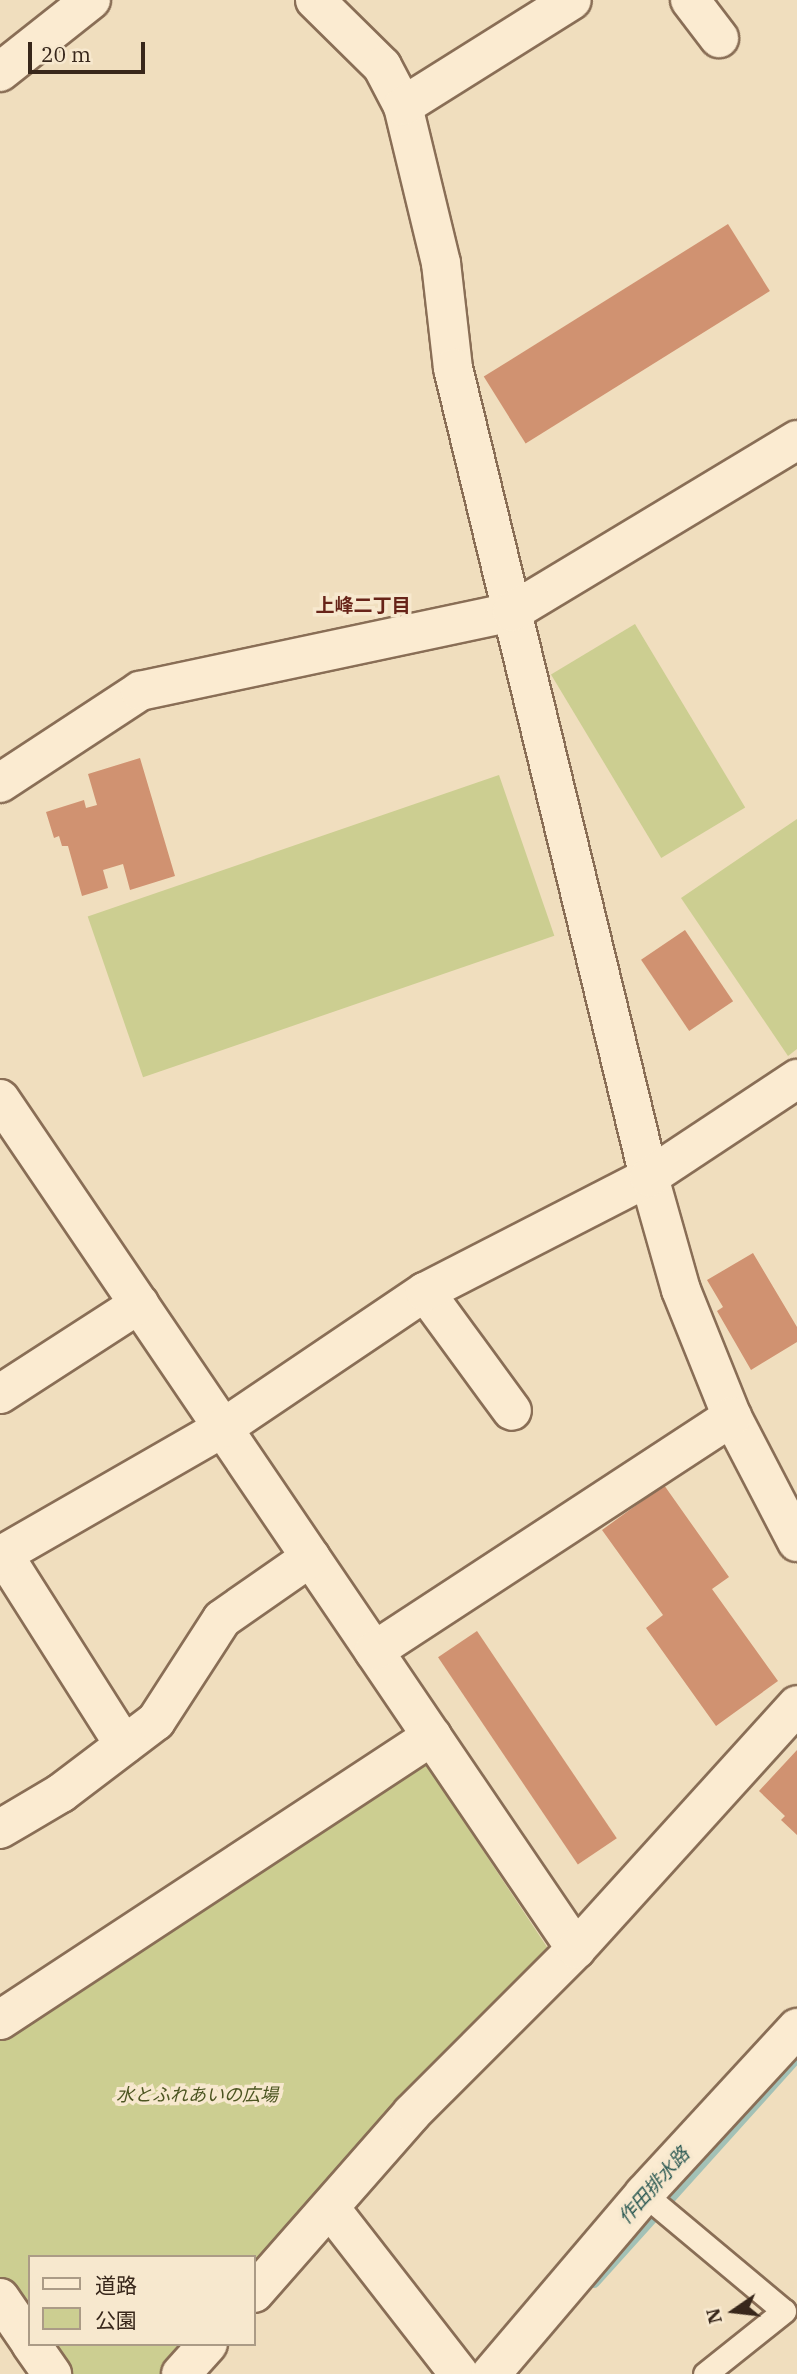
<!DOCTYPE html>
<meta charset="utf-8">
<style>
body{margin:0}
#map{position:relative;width:797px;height:2374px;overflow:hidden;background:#f0debe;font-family:"IBM Plex Serif","Noto Sans JP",serif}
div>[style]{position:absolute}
.green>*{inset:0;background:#ccce91;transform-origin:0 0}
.stream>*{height:12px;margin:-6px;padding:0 6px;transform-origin:6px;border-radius:6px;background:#a2c1b6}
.building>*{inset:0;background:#d09271;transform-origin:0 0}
.roads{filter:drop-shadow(2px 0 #896e56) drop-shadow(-2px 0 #896e56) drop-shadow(0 2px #896e56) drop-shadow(0 -2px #896e56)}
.service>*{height:23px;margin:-11.5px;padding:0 11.5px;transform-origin:11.5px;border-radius:11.5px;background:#fbebd1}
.minor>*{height:38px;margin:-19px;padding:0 19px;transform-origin:19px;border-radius:19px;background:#fbebd1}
span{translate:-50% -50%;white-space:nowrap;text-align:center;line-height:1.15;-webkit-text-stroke:7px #f7e8ce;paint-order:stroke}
.park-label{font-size:18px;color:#4c5521;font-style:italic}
.neighbourhood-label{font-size:19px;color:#672318;font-weight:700}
.water-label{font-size:19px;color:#2a5852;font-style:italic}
.legend{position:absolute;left:28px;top:2255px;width:228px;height:91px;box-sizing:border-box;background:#f7e8ce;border:2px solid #ab9b86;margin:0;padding:9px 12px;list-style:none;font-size:21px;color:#38271b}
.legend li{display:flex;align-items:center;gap:14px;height:35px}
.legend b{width:35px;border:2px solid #ab9b86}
.north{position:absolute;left:699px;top:2276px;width:70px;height:70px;-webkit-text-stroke:5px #f7e8ce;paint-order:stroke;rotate:256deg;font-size:19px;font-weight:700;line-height:28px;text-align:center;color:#38271b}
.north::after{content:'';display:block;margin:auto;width:24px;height:32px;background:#38271b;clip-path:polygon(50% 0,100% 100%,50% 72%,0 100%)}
.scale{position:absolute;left:28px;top:42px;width:117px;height:32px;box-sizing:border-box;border:4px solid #38271b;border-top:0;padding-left:9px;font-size:21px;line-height:24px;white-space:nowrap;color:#38271b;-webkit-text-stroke:5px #f7e8ce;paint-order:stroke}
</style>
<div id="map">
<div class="green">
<i style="left:635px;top:624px;width:214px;height:98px;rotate:59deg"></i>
<i style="left:499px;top:775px;width:170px;height:435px;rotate:71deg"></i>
<i style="clip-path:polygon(797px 819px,797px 1049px,788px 1056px,681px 898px)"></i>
<i style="clip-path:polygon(425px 1763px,557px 1962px,254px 2273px,254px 2257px,30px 2257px,30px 2322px,0 2278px,0 2034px)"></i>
<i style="clip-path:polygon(44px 2344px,191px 2344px,165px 2374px,64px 2374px)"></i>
</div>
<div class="stream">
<i style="left:594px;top:2282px;width:296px;rotate:-48deg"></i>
</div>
<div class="building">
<i style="left:728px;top:224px;width:79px;height:288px;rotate:58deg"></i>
<i style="clip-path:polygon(140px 758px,175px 876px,130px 890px,123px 864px,103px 870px,108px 888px,82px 896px,68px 846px,62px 846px,59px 836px,54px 838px,46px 812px,84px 800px,86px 808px,97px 805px,88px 774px)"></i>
<i style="left:685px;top:930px;width:86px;height:53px;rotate:56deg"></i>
<i style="clip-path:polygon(753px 1253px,797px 1327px,797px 1342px,751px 1370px,717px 1311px,723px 1307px,707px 1280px)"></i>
<i style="clip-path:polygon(664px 1485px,729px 1577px,712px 1589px,778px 1681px,716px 1726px,646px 1628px,663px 1615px,602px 1530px)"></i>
<i style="left:477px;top:1631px;width:250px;height:47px;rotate:56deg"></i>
<i style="clip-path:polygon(797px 1750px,797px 1835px,781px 1820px,785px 1816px,759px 1791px)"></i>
</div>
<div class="roads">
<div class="service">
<i style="left:644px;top:2194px;width:182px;rotate:39.9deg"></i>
<i style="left:784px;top:2311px;width:101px;rotate:141.4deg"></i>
</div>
<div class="minor">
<i style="left:315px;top:0;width:94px;rotate:44.6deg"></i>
<i style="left:382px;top:66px;width:45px;rotate:62.3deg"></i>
<i style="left:403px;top:106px;width:162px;rotate:76.4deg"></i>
<i style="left:441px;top:263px;width:106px;rotate:83.5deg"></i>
<i style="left:453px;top:368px;width:832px;rotate:76.38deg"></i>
<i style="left:649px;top:1177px;width:117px;rotate:74.2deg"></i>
<i style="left:681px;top:1290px;width:137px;rotate:68.1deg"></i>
<i style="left:732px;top:1417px;width:141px;rotate:62.5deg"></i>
<i style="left:690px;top:0;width:48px;rotate:52.7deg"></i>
<i style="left:0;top:72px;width:116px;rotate:-38.4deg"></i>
<i style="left:403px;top:106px;width:199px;rotate:-32.1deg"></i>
<i style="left:0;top:783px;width:168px;rotate:-33.3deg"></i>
<i style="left:140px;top:691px;width:380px;rotate:-12deg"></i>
<i style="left:512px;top:612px;width:333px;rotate:-31.1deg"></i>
<i style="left:0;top:1099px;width:1027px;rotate:55.88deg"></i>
<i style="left:425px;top:1292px;width:147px;rotate:53.8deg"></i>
<i style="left:0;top:1394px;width:166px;rotate:-32.9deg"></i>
<i style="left:3px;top:1554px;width:226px;rotate:57.6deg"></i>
<i style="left:0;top:1556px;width:257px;rotate:-29.9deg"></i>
<i style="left:223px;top:1428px;width:244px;rotate:-34deg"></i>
<i style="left:425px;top:1292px;width:252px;rotate:-27.2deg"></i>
<i style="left:649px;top:1177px;width:178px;rotate:-33.5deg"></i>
<i style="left:374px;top:1651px;width:428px;rotate:-33.2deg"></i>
<i style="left:0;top:1829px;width:71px;rotate:-30.5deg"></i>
<i style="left:61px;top:1793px;width:119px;rotate:-37.2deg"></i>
<i style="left:156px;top:1721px;width:121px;rotate:-57.1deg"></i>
<i style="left:222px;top:1619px;width:108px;rotate:-34.9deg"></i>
<i style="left:0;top:2020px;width:517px;rotate:-33.32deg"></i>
<i style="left:330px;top:2208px;width:210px;rotate:52.1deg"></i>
<i style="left:254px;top:2293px;width:240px;rotate:-48.7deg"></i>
<i style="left:412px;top:2113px;width:232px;rotate:-45deg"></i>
<i style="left:576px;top:1949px;width:329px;rotate:-47.8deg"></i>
<i style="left:0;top:2298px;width:53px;rotate:55.7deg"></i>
<i style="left:31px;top:2344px;width:37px;rotate:55deg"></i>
<i style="left:181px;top:2374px;width:40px;rotate:-48deg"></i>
<i style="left:491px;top:2374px;width:236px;rotate:-49.6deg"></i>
<i style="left:644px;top:2194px;width:226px;rotate:-47.3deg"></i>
</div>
</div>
<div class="park-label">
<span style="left:197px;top:2095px">水とふれあいの広場</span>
</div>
<div class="neighbourhood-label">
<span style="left:363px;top:606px">上峰二丁目</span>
</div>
<div class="water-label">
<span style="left:654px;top:2186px;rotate:-48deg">作田排水路</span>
</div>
<ul class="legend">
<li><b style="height:9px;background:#fbebd1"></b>道路</li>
<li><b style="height:19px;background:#ccce91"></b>公園</li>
</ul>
<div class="north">N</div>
<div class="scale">20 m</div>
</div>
